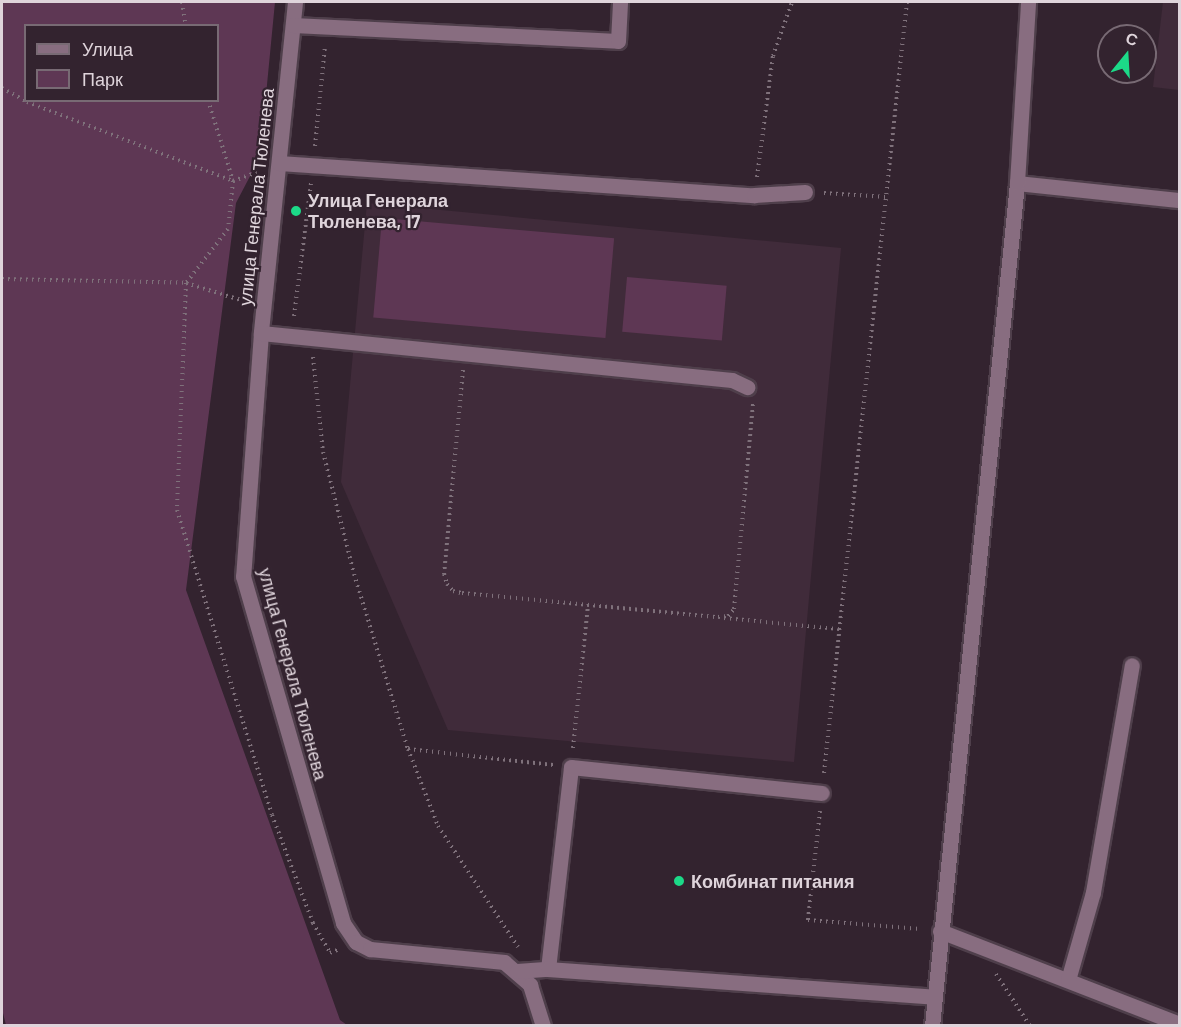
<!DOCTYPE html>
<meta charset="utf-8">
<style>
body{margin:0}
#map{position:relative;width:1181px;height:1027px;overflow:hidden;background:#33232f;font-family:Barlow,sans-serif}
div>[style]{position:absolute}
.built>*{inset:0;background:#402b3a}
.green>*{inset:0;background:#5e3754;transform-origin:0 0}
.path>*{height:4px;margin-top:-2px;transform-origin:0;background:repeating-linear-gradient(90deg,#7f717b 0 1.5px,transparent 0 6px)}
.roads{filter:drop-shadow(2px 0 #4f3f4b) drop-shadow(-2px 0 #4f3f4b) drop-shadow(0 2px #4f3f4b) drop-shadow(0 -2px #4f3f4b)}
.minor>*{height:15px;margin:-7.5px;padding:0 7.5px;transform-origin:7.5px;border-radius:7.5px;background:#886d80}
.dots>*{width:16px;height:16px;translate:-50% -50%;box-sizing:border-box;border:3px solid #33232f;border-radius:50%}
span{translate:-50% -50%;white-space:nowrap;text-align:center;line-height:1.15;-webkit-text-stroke:4.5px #33232f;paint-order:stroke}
.street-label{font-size:18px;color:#dfd4db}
.poi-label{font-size:18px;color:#dfd4db;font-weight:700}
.left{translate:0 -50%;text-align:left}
.frame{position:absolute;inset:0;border:3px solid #dfd4db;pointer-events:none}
.legend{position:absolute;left:24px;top:24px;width:195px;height:78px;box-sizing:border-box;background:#33232f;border:2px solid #786a74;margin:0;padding:8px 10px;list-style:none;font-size:18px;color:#dfd4db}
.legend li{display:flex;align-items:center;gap:12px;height:30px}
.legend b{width:30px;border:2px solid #786a74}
.north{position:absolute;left:1097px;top:24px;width:60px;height:60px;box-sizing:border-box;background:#33232f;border:2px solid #786a74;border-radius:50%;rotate:18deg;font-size:16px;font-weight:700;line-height:24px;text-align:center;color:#dfd4db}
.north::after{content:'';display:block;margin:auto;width:21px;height:27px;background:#1cd988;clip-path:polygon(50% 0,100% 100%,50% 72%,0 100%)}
</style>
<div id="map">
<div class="built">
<i style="clip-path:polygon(1163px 2px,1179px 2px,1179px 90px,1153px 87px)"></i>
<i style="clip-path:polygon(367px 203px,841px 248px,794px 762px,448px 730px,341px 482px)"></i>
</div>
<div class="green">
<i style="clip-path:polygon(evenodd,2px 2px,275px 2px,260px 157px,236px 203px,186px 590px,340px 1020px,347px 1025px,6px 1025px,2px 1009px,2px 2px,26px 26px,218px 26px,218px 100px,26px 100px,26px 26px)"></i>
<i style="left:382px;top:218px;width:233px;height:100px;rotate:5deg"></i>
<i style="left:627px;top:277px;width:100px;height:55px;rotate:5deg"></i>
</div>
<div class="path">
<i style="left:182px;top:2px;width:24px;rotate:81deg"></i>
<i style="left:2px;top:88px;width:29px;rotate:29deg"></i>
<i style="left:27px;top:102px;width:221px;rotate:21deg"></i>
<i style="left:233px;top:181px;width:29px;rotate:-20deg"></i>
<i style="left:208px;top:100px;width:85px;rotate:72.8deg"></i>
<i style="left:233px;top:181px;width:48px;rotate:95.9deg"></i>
<i style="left:228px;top:229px;width:68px;rotate:127.9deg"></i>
<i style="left:186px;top:283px;width:227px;rotate:92.3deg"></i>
<i style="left:177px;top:510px;width:319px;rotate:72.7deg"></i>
<i style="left:272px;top:815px;width:116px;rotate:69.2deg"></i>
<i style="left:313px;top:923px;width:34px;rotate:60deg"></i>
<i style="left:330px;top:953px;width:8px;rotate:-23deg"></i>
<i style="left:315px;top:146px;width:100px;rotate:-84.3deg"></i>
<i style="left:757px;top:177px;width:122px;rotate:-82.5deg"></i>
<i style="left:773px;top:56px;width:57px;rotate:-70.6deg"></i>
<i style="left:824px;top:193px;width:62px;rotate:3.7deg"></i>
<i style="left:2px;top:279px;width:184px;rotate:1.2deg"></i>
<i style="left:186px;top:283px;width:64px;rotate:17.3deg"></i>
<i style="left:294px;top:316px;width:134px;rotate:-82.7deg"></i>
<i style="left:313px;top:357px;width:96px;rotate:84deg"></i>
<i style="left:323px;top:452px;width:126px;rotate:75.7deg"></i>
<i style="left:354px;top:574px;width:183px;rotate:72.9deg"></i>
<i style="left:408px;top:749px;width:83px;rotate:68.7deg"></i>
<i style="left:438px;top:826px;width:145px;rotate:56.5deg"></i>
<i style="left:463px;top:370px;width:205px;rotate:95.3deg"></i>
<i style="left:444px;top:574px;width:10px;rotate:73deg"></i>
<i style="left:447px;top:584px;width:9px;rotate:49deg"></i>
<i style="left:453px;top:591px;width:9px;rotate:13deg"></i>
<i style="left:462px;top:593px;width:257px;rotate:5.4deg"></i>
<i style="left:718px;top:617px;width:10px;rotate:-6deg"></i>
<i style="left:728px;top:616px;width:9px;rotate:-49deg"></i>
<i style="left:734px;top:609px;width:206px;rotate:-84.7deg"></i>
<i style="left:724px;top:618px;width:116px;rotate:5.5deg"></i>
<i style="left:573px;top:748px;width:144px;rotate:-84deg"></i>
<i style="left:408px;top:749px;width:146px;rotate:6.3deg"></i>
<i style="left:824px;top:773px;width:775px;rotate:-83.86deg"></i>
<i style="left:820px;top:811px;width:110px;rotate:96.3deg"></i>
<i style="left:808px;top:920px;width:113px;rotate:4.6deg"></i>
<i style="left:996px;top:974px;width:62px;rotate:56.8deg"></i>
</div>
<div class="roads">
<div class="minor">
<i style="left:295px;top:2px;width:333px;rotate:95.9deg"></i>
<i style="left:261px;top:333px;width:244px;rotate:94.2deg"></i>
<i style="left:243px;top:576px;width:361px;rotate:73.9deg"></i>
<i style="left:343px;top:923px;width:23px;rotate:56deg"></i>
<i style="left:356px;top:942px;width:16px;rotate:27deg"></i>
<i style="left:370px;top:949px;width:135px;rotate:5.5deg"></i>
<i style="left:504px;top:962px;width:35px;rotate:41deg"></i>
<i style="left:530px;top:985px;width:43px;rotate:72.4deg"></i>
<i style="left:293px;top:25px;width:325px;rotate:2.8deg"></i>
<i style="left:618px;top:41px;width:39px;rotate:-87deg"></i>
<i style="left:279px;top:163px;width:476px;rotate:3.9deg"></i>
<i style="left:754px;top:195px;width:51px;rotate:-3.4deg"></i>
<i style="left:1017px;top:183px;width:164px;rotate:6deg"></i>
<i style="left:261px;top:333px;width:473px;rotate:5.7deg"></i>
<i style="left:732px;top:380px;width:17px;rotate:25deg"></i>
<i style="left:940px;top:931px;width:257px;rotate:21.2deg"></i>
<i style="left:548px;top:969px;width:203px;rotate:-83.5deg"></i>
<i style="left:571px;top:767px;width:252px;rotate:5.9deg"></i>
<i style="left:517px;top:971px;width:31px;rotate:-4deg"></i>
<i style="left:548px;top:969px;width:387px;rotate:4.1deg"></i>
<i style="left:1068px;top:980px;width:91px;rotate:-74.1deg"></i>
<i style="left:1093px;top:892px;width:230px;rotate:-80.3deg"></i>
<i style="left:932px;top:1026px;width:847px;rotate:-84.24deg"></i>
<i style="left:1017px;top:183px;width:181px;rotate:-86.5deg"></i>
</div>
</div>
<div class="dots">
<i style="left:296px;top:211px;background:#1cd988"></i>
<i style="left:679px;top:881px;background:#1cd988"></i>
</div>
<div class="street-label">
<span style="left:256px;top:197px;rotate:-84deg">улица Генерала Тюленева</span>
<span style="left:293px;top:674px;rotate:75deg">улица Генерала Тюленева</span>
</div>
<div class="poi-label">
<span class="left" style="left:308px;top:211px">Улица Генерала<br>Тюленева, 17</span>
<span class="left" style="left:691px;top:881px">Комбинат питания</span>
</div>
<div class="frame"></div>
<ul class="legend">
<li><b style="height:8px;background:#886d80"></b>Улица</li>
<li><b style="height:16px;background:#5e3754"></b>Парк</li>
</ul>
<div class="north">С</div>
</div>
